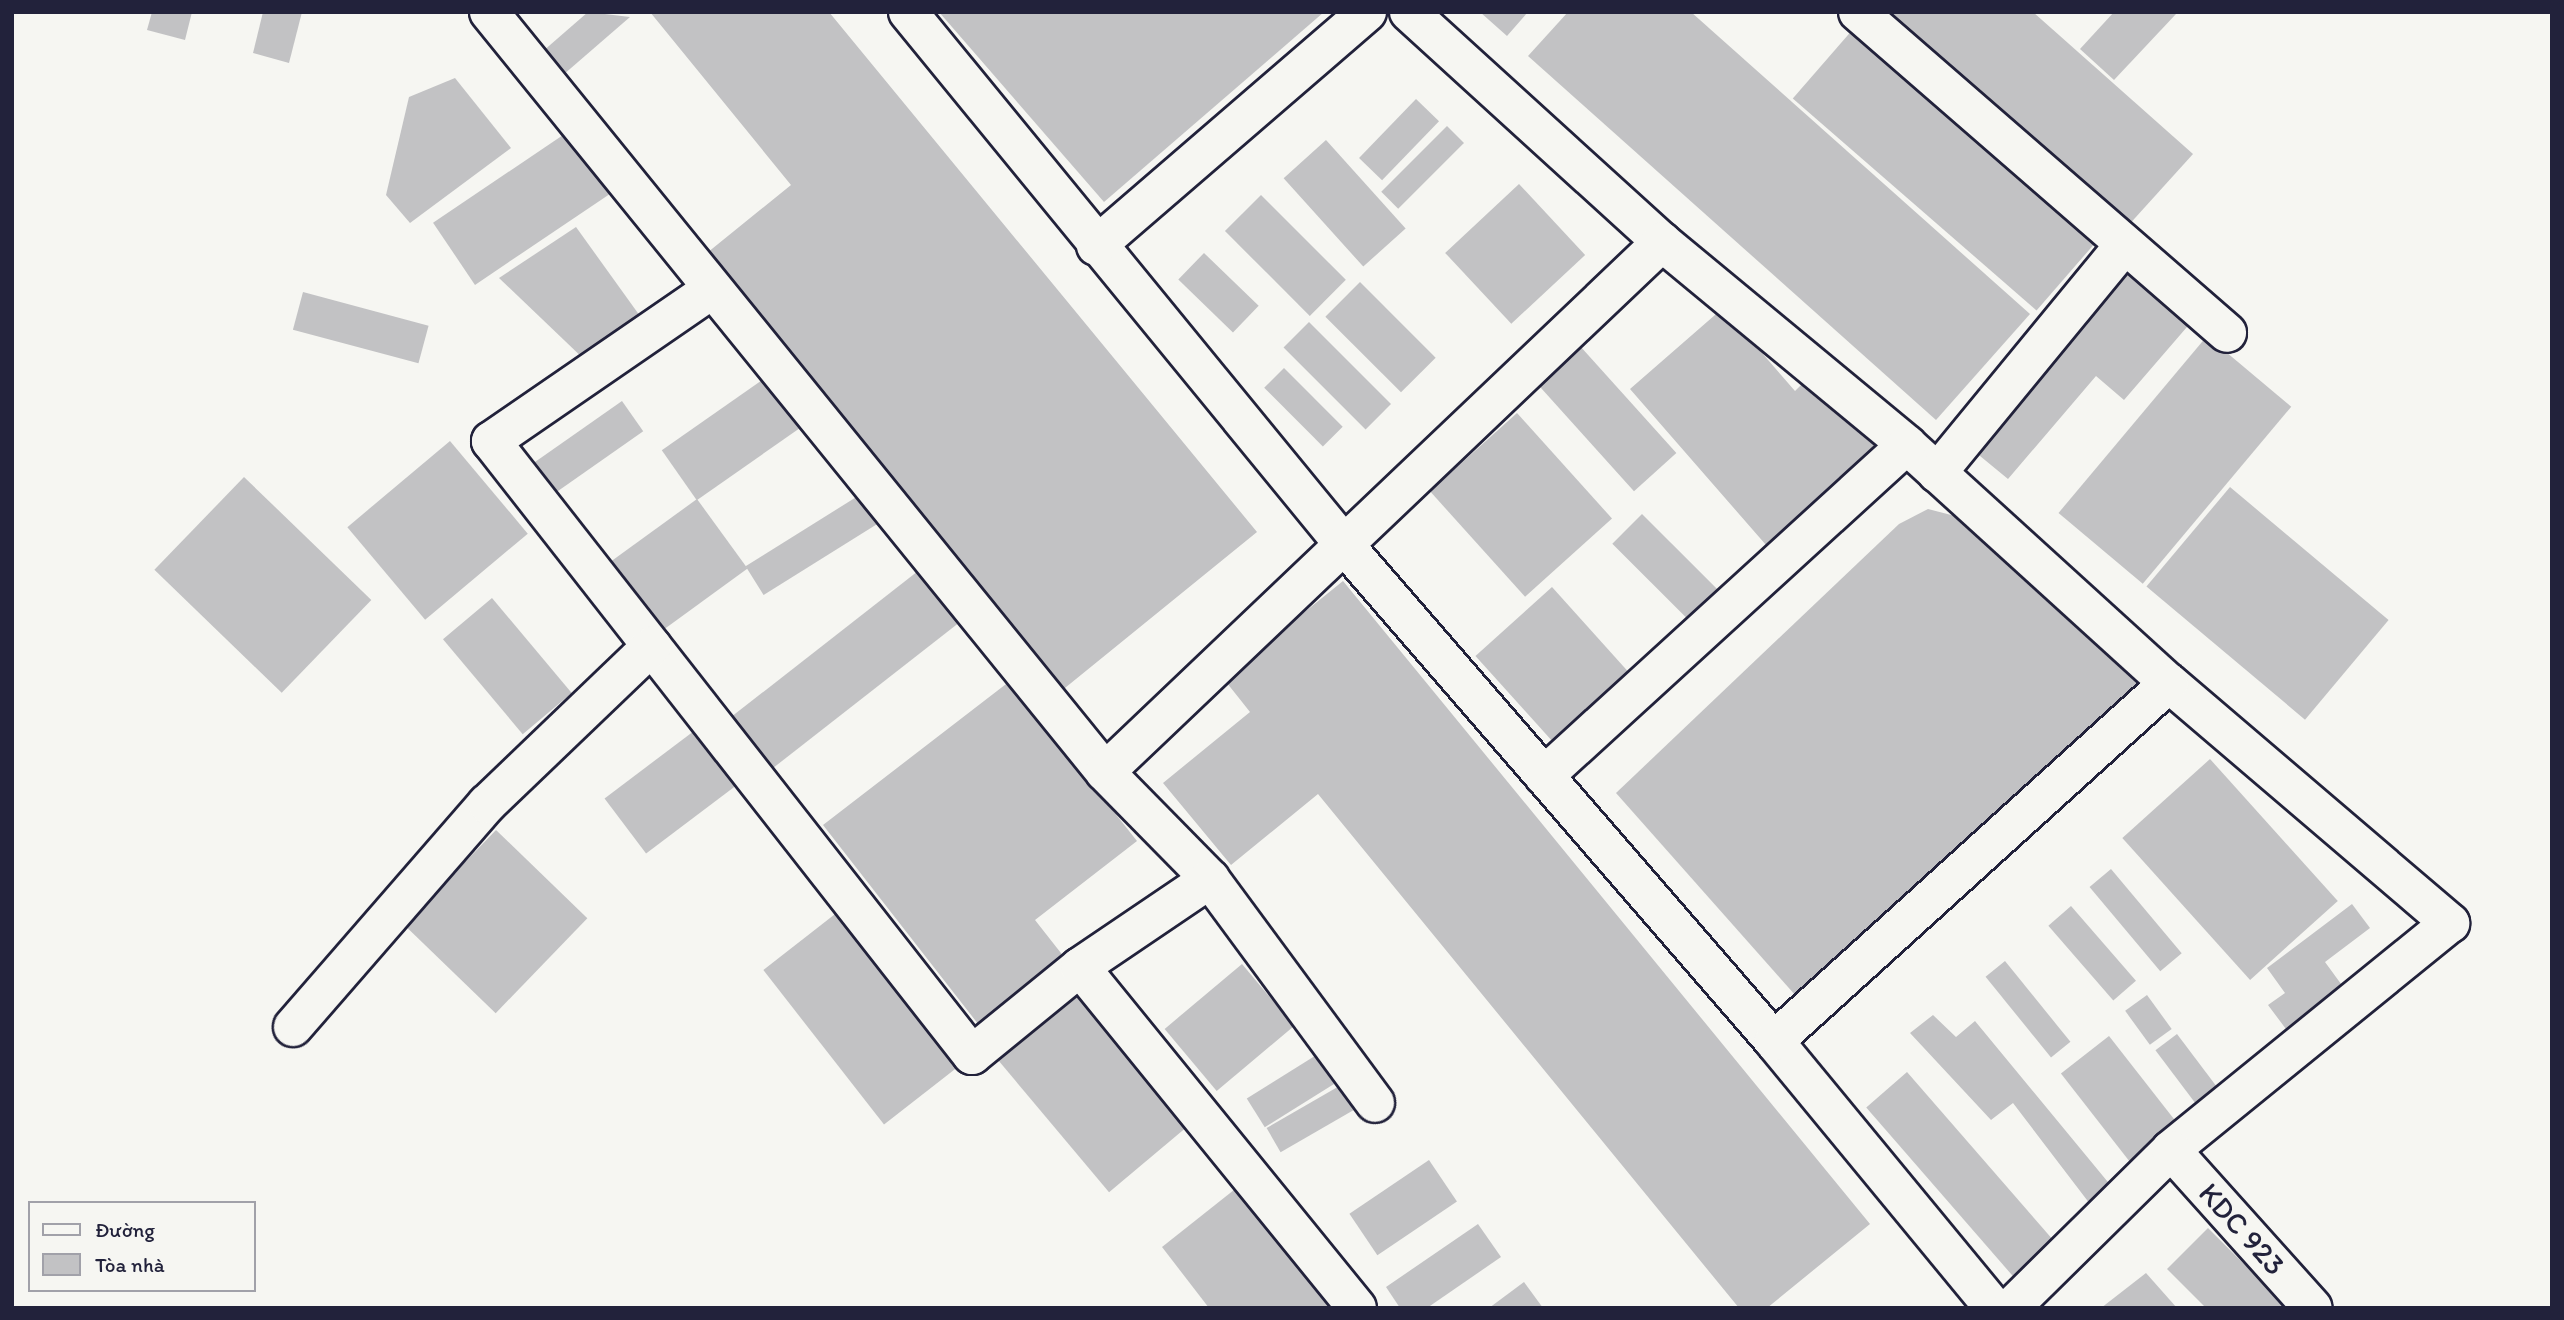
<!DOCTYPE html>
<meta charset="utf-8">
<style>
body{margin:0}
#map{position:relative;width:2564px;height:1320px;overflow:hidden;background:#f6f6f2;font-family:Itim,sans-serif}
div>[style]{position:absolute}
.building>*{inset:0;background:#c2c2c4;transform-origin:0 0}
.roads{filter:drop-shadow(2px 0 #22223b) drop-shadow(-2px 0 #22223b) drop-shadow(0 2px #22223b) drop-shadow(0 -2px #22223b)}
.minor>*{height:38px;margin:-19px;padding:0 19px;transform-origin:19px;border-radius:19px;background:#f6f6f2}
span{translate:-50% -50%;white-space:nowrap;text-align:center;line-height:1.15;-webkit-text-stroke:6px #f6f6f2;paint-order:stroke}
.street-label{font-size:30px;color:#22223b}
.frame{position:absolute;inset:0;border:14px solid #22223b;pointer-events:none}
.legend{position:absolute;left:28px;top:1201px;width:228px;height:91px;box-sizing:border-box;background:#f6f6f2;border:2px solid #a1a1a9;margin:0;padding:9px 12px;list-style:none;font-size:21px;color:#22223b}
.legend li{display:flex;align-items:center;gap:14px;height:35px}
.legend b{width:35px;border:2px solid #a1a1a9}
</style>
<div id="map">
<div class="building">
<i style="clip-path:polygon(152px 12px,192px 12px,185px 40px,147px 30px)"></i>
<i style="clip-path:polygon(263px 12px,302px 12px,289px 63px,253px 53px)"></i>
<i style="clip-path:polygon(588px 12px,630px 17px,563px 75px,542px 52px)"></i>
<i style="clip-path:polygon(650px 12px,829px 12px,1257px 532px,1060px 692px,702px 257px,791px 185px)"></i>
<i style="clip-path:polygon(939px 12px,1324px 12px,1104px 202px)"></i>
<i style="clip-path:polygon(1480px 12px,1528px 12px,1507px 36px)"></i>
<i style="clip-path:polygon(1568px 12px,1691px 12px,2030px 314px,1936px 420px,1528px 56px)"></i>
<i style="clip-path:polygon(1883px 12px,2033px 12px,2193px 154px,2126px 228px)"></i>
<i style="clip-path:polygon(2114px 12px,2176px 14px,2114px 80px,2080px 49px)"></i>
<i style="left:1861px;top:20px;width:323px;height:104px;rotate:41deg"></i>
<i style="clip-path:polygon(455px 78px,511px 148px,410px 223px,386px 195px,409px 97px)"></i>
<i style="left:1416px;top:99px;width:32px;height:82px;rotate:44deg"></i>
<i style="left:1447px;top:126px;width:24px;height:93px;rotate:45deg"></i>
<i style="left:569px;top:131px;width:75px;height:164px;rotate:56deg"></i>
<i style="left:1326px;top:140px;width:119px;height:57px;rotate:48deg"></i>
<i style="left:1519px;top:184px;width:97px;height:101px;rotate:47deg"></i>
<i style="left:1261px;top:195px;width:120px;height:51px;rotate:45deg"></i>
<i style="clip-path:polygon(576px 227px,645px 323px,588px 363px,499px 278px)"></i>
<i style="left:1204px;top:253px;width:76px;height:37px;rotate:44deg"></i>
<i style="clip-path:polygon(2120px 259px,2193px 320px,2124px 400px,2096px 376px,2008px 479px,1963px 442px)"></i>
<i style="left:1360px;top:282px;width:107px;height:49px;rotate:45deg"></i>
<i style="left:303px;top:292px;width:130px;height:39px;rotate:15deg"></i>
<i style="clip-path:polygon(1723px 308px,1795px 391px,1808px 378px,1886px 452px,1773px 553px,1630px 389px)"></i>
<i style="left:1309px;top:322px;width:116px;height:36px;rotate:45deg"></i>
<i style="left:2207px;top:336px;width:110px;height:231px;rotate:40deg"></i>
<i style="left:1580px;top:346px;width:144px;height:57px;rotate:48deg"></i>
<i style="left:1284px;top:368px;width:83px;height:28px;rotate:45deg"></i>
<i style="left:765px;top:378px;width:61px;height:126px;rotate:55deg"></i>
<i style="left:622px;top:401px;width:37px;height:111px;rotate:55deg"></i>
<i style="left:1517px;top:413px;width:142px;height:117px;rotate:48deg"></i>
<i style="left:450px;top:441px;width:121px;height:134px;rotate:50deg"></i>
<i style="left:244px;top:477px;width:177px;height:129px;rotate:44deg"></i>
<i style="left:2230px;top:487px;width:207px;height:130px;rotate:40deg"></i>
<i style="left:866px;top:491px;width:34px;height:142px;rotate:58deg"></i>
<i style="left:697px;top:499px;width:86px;height:118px;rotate:54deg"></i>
<i style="clip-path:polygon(1928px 509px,1955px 516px,2141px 682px,1796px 996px,1616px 793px,1899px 524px)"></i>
<i style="left:1642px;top:514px;width:120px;height:42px;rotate:45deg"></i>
<i style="left:927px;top:564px;width:66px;height:256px;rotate:52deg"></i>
<i style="clip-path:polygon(1343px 581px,1870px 1224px,1767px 1308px,1739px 1308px,1318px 794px,1231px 865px,1163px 783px,1250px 712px,1223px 678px)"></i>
<i style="left:1552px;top:587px;width:125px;height:103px;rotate:48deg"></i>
<i style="left:492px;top:598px;width:124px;height:64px;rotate:50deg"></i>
<i style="clip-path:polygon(1010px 681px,1137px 841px,1035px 920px,1068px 962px,982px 1029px,823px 825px)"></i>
<i style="left:694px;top:731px;width:69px;height:112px;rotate:53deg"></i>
<i style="left:2210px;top:759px;width:191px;height:118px;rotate:48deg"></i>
<i style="left:496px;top:830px;width:127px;height:132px;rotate:44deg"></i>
<i style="left:2111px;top:869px;width:110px;height:28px;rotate:50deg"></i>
<i style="clip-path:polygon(2352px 904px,2370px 928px,2325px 962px,2352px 999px,2295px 1041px,2268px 1005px,2285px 993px,2267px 968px)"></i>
<i style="left:2071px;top:906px;width:99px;height:30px;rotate:49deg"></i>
<i style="left:839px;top:911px;width:196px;height:96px;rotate:52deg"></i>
<i style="left:2005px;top:961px;width:104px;height:25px;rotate:51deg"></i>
<i style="left:1242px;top:964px;width:81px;height:101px;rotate:50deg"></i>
<i style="left:1083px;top:987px;width:174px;height:112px;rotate:50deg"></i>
<i style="left:2147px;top:995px;width:42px;height:27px;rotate:54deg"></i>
<i style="clip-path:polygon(1933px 1015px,1956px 1037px,1975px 1021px,2112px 1187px,2090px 1204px,2013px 1103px,1991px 1120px,1910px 1033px)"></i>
<i style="left:2177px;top:1034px;width:78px;height:27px;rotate:53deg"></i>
<i style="left:2109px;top:1036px;width:128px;height:61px;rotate:52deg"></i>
<i style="left:1318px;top:1054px;width:34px;height:84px;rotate:58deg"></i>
<i style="left:1907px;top:1072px;width:234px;height:54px;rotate:49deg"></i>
<i style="left:1348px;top:1081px;width:28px;height:94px;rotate:60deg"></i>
<i style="left:1429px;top:1160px;width:50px;height:96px;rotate:56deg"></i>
<i style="clip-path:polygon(1244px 1182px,1342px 1308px,1209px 1308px,1162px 1247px)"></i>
<i style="clip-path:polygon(1478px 1224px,1501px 1257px,1427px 1308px,1400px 1308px,1386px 1287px)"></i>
<i style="clip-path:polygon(2208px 1228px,2288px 1308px,2206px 1308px,2167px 1269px)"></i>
<i style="clip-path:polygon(2146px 1273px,2177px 1308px,2101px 1308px)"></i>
<i style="clip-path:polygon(1524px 1282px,1543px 1308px,1489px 1308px)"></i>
</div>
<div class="roads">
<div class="minor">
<i style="left:489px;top:12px;width:978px;rotate:50.97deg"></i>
<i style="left:1105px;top:772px;width:150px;rotate:45.5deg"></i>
<i style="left:1210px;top:879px;width:278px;rotate:53.6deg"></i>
<i style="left:908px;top:12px;width:691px;rotate:50.69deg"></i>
<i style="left:1346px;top:547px;width:654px;rotate:49.09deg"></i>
<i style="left:1774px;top:1041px;width:346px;rotate:50.5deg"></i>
<i style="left:1409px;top:12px;width:342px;rotate:42.3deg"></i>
<i style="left:1662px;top:242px;width:318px;rotate:39.6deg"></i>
<i style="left:1907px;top:445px;width:354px;rotate:42.3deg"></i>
<i style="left:2169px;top:683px;width:370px;rotate:40.5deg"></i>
<i style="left:2450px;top:923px;width:360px;rotate:140.9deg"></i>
<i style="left:2171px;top:1150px;width:225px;rotate:135.4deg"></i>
<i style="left:1858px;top:12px;width:489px;rotate:41deg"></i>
<i style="left:1096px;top:246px;width:358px;rotate:-40.8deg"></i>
<i style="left:711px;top:290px;width:267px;rotate:145.5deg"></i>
<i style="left:491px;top:441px;width:780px;rotate:51.93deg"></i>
<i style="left:972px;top:1055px;width:139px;rotate:-39.2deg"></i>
<i style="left:1080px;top:967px;width:157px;rotate:-34.1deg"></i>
<i style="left:1937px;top:473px;width:291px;rotate:-50.6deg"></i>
<i style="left:1105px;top:772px;width:769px;rotate:-43.58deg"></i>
<i style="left:1544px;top:776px;width:491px;rotate:-42.4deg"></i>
<i style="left:1080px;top:967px;width:439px;rotate:50.9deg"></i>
<i style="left:293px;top:1027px;width:296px;rotate:-49deg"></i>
<i style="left:487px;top:804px;width:228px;rotate:-43.8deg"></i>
<i style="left:1774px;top:1041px;width:533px;rotate:-42.19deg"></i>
<i style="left:2171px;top:1150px;width:212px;rotate:48.1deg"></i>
</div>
</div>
<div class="street-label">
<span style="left:2242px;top:1229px;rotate:48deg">KDC 923</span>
</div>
<div class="frame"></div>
<ul class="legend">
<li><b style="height:9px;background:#f6f6f2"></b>Đường</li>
<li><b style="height:19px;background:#c2c2c4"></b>Tòa nhà</li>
</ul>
</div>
